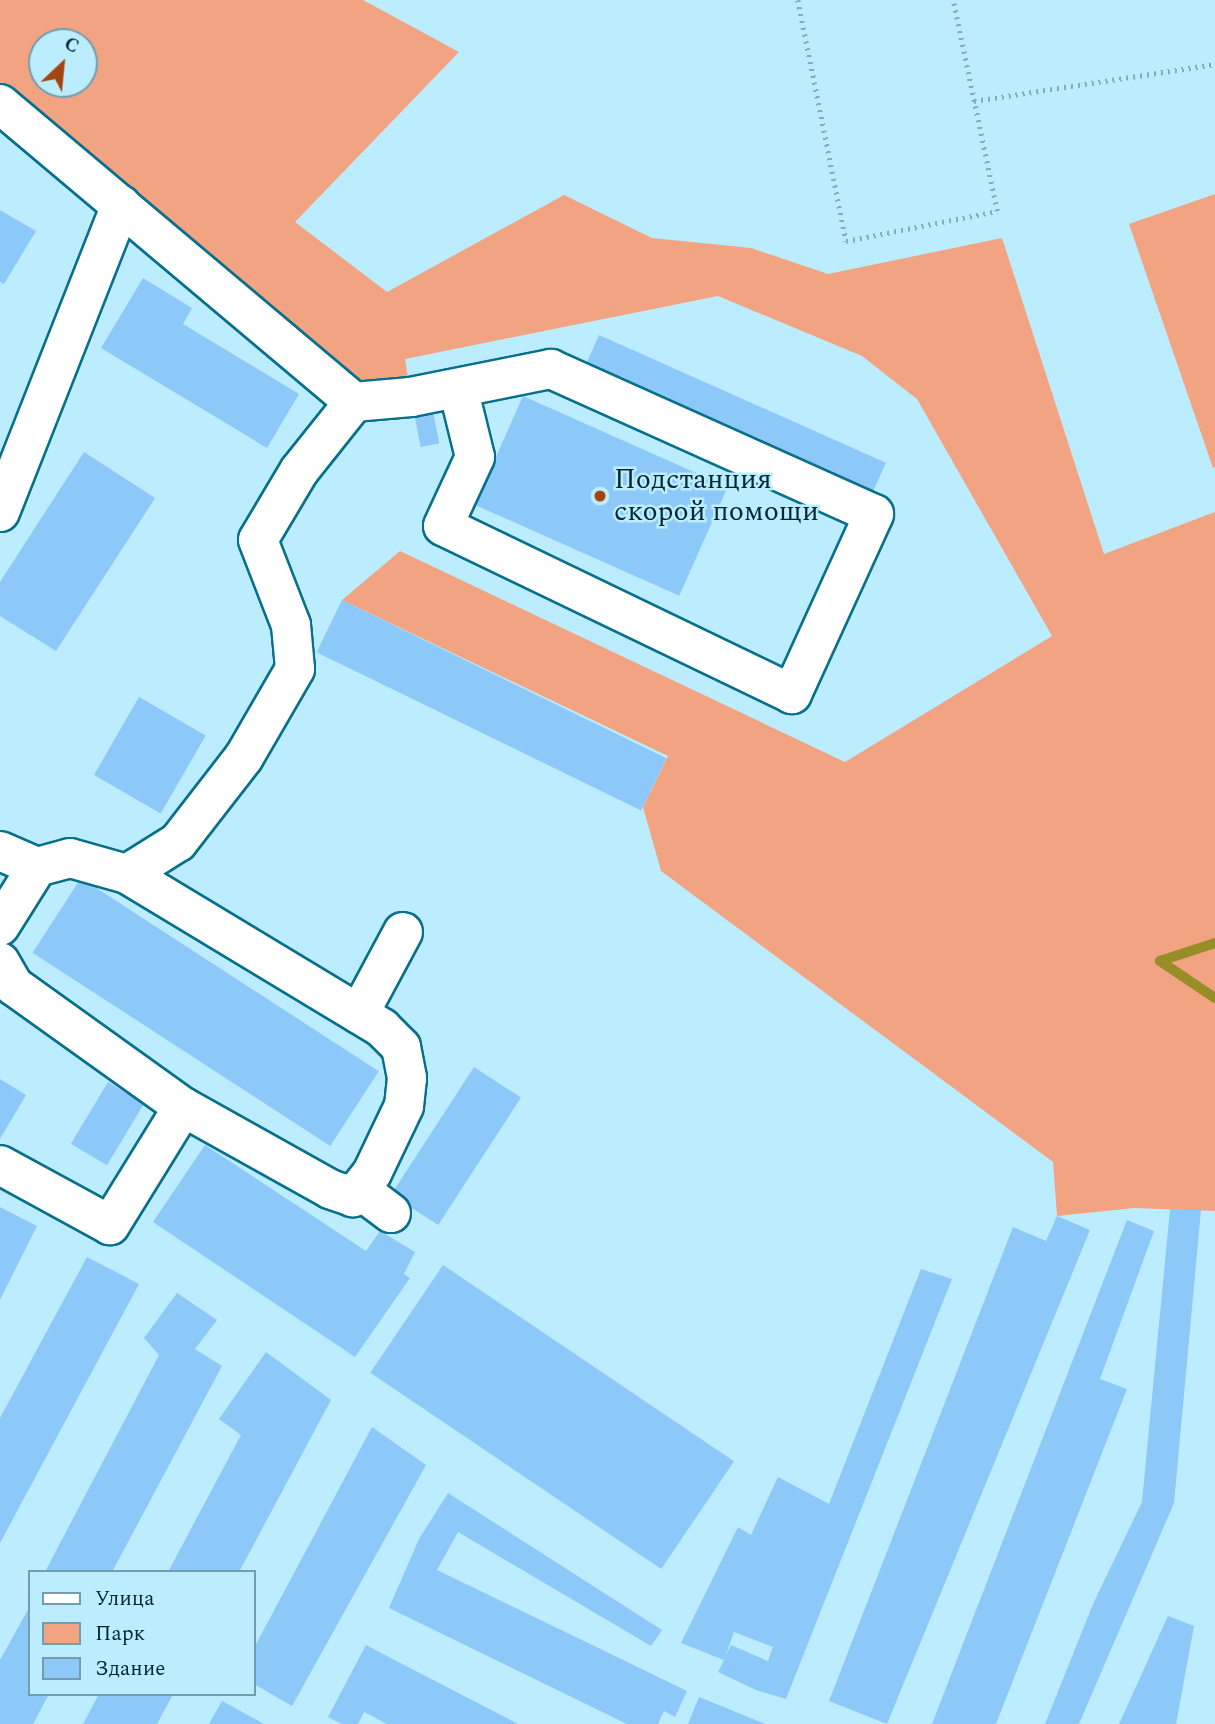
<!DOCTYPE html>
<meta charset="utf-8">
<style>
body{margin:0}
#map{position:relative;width:1215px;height:1724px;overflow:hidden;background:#bcedff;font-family:Spectral,serif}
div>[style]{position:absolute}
.green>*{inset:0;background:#f2a382}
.stream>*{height:10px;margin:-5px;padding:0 5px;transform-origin:5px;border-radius:5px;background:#988d27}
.building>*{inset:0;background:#8cc8f8;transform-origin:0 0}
.path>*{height:4.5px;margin-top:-2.25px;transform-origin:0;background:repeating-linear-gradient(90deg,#80aebe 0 2px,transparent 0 7px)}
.roads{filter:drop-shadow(2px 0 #08708b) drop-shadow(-2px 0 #08708b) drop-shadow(0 2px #08708b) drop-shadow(0 -2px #08708b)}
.minor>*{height:38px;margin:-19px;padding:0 19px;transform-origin:19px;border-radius:19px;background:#fff}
.dots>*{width:19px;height:19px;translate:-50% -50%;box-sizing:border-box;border:4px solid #bcedff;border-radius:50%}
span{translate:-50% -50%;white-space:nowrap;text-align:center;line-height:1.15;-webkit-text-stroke:5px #bcedff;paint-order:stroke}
.poi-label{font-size:28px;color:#012733}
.left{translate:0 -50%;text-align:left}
.legend{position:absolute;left:28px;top:1570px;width:228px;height:126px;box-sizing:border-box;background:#bcedff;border:2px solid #719ead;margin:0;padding:9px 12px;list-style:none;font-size:21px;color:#012733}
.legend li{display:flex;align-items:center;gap:14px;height:35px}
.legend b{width:35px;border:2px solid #719ead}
.north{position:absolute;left:28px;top:28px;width:70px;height:70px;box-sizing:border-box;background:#bcedff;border:2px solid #719ead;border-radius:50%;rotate:26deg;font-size:19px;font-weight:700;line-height:28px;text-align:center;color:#012733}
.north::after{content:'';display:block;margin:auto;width:24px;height:32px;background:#a7430e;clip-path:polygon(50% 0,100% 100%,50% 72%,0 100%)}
</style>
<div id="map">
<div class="green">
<i style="clip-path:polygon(evenodd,0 0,363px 0,459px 52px,295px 222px,387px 292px,564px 195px,652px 238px,751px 248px,828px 274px,1002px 238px,1104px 554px,1215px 512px,1215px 1211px,1134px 1208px,1057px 1216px,1053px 1162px,661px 871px,643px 807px,668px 756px,342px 600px,400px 551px,845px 762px,1052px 636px,917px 399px,862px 356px,718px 296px,405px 359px,411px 397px,354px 402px,0 104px,0 0,42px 42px,84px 42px,84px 84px,42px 84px,42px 42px)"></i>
<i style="clip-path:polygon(1215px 194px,1215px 467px,1213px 468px,1129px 224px)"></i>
</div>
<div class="stream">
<i style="left:1215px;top:943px;width:58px;rotate:161.9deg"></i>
<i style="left:1160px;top:961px;width:66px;rotate:33.9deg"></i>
</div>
<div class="building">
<i style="clip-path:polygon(0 210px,36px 231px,4px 284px,0 282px)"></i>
<i style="clip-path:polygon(143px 278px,192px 308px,183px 324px,299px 394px,267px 448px,101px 348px)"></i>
<i style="left:599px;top:335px;width:314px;height:38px;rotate:24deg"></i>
<i style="left:523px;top:396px;width:224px;height:119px;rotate:24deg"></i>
<i style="left:433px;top:411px;width:33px;height:19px;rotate:79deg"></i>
<i style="clip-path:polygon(84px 452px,155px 498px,56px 651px,0 616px,0 582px)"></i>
<i style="left:342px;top:600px;width:361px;height:58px;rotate:26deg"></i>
<i style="left:139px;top:697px;width:77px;height:90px;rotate:30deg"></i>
<i style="left:81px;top:878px;width:355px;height:89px;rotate:33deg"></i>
<i style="left:474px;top:1067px;width:56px;height:152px;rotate:33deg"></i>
<i style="clip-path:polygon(0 1079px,26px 1095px,0 1139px)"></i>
<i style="left:108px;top:1082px;width:42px;height:72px;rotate:31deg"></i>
<i style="clip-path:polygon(205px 1145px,366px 1251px,380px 1231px,415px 1252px,404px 1274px,410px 1278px,355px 1357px,153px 1222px)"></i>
<i style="clip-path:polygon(0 1207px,37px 1226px,0 1300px)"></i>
<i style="clip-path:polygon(1170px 1209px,1201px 1210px,1174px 1503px,1079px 1724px,1045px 1724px,1093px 1604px,1142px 1502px)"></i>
<i style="clip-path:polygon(1057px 1216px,1090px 1230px,887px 1724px,829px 1701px,1013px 1227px,1046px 1241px)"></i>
<i style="clip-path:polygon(1127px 1220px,1154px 1231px,1100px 1379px,1127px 1389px,996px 1724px,932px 1724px)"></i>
<i style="clip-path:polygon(87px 1257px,139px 1284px,0 1543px,0 1418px)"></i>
<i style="left:443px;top:1265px;width:351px;height:130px;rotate:34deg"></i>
<i style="clip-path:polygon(evenodd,921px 1269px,952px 1279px,786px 1699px,756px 1690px,718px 1672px,724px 1660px,681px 1643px,738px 1527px,751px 1535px,778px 1477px,829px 1504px,921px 1269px,734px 1632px,773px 1647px,768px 1661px,731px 1645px,725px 1657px,734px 1632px)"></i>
<i style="clip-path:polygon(177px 1293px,217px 1320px,195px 1349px,222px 1366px,112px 1572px,50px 1572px,46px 1570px,159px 1355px,144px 1338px)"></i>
<i style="clip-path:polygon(266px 1352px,331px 1400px,239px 1572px,168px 1572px,241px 1435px,219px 1419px)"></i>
<i style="clip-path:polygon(372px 1427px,426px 1465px,292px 1706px,254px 1684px,254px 1648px)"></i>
<i style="clip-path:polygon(448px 1493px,662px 1630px,651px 1646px,458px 1532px,437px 1570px,687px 1691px,675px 1717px,664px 1711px,658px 1724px,627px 1724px,389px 1608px,419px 1539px)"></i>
<i style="clip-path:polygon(30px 1606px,30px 1694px,49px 1694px,33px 1724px,0 1724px,0 1660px)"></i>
<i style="clip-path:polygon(1168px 1616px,1194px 1626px,1176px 1724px,1119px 1724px)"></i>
<i style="clip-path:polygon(366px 1645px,383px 1654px,518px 1724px,387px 1724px,364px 1712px,358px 1724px,342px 1724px,328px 1717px)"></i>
<i style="clip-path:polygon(99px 1694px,173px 1694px,157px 1724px,83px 1724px)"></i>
<i style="clip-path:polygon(699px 1697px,765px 1724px,688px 1724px)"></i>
<i style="clip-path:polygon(222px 1701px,264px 1724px,209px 1724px)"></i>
</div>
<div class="path">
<i style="left:798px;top:0;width:246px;rotate:78.7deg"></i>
<i style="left:846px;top:241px;width:154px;rotate:-11.2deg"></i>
<i style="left:997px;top:211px;width:216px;rotate:-101.8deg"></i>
<i style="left:974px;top:101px;width:244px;rotate:-8.7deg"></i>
</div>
<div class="roads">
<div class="minor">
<i style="left:0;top:104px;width:463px;rotate:40.1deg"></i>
<i style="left:354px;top:402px;width:88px;rotate:128.6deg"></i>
<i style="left:299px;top:471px;width:80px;rotate:120.7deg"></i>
<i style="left:258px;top:540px;width:91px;rotate:68.8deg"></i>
<i style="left:291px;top:625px;width:44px;rotate:84.8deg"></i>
<i style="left:295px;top:669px;width:102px;rotate:120.1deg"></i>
<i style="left:244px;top:757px;width:108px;rotate:127.8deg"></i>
<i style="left:178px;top:842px;width:60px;rotate:147.9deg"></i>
<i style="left:354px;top:402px;width:57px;rotate:-5deg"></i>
<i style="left:411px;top:397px;width:143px;rotate:-11.3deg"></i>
<i style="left:551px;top:369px;width:354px;rotate:24.2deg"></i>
<i style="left:874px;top:514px;width:198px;rotate:114.5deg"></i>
<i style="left:792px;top:694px;width:387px;rotate:-154.3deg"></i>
<i style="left:443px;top:526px;width:76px;rotate:-65.1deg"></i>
<i style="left:475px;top:457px;width:71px;rotate:-103.8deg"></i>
<i style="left:0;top:512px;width:330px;rotate:-68.5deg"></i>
<i style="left:0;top:851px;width:40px;rotate:23.4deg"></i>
<i style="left:37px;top:867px;width:34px;rotate:-15deg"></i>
<i style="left:70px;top:858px;width:59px;rotate:15.7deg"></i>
<i style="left:127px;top:874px;width:298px;rotate:31.1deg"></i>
<i style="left:382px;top:1028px;width:27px;rotate:45deg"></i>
<i style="left:401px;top:1047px;width:32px;rotate:79deg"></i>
<i style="left:407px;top:1078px;width:28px;rotate:96deg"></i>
<i style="left:404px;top:1106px;width:74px;rotate:115.5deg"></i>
<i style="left:372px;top:1173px;width:31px;rotate:128deg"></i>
<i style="left:353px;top:1197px;width:24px;rotate:-161deg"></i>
<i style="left:330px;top:1189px;width:168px;rotate:-150.8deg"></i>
<i style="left:0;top:926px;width:70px;rotate:-57.9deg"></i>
<i style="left:0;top:962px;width:28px;rotate:60deg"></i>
<i style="left:14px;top:986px;width:208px;rotate:35.6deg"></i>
<i style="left:183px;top:1107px;width:139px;rotate:121.7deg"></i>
<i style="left:110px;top:1225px;width:125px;rotate:-151.4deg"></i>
<i style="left:359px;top:1014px;width:93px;rotate:-61.8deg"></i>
<i style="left:359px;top:1189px;width:40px;rotate:37deg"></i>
</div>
</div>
<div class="dots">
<i style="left:600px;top:496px;background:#a7430e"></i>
</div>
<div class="poi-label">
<span class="left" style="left:614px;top:496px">Подстанция<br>скорой помощи</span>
</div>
<ul class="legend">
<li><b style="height:9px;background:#fff"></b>Улица</li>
<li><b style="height:19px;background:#f2a382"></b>Парк</li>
<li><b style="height:19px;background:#8cc8f8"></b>Здание</li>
</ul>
<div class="north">С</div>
</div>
